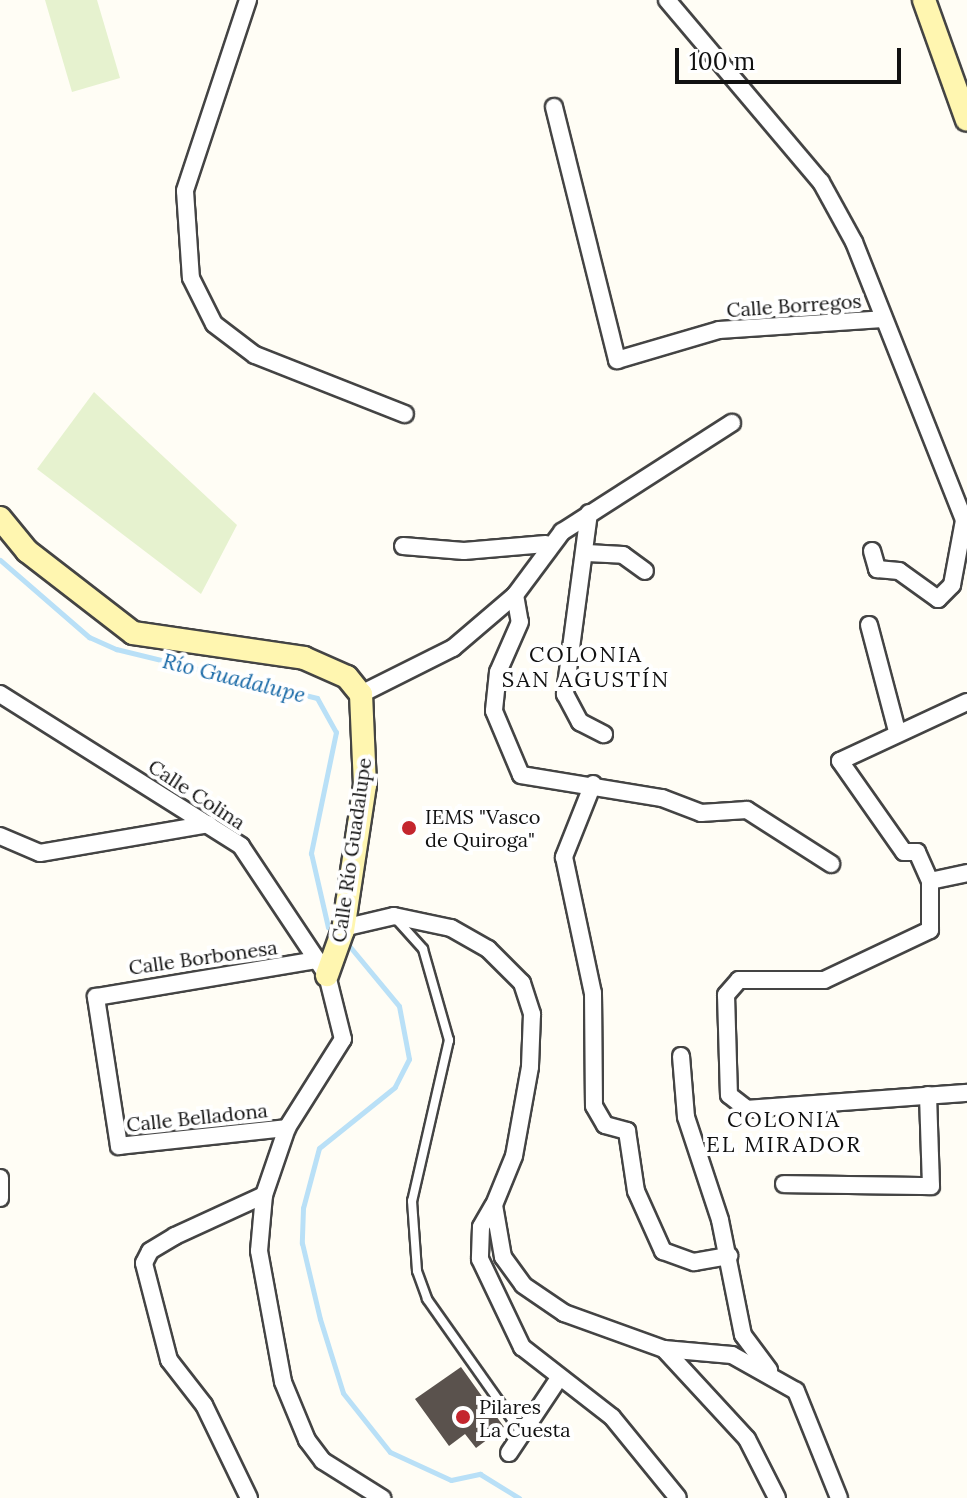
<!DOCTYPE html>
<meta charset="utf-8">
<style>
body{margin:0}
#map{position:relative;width:967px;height:1498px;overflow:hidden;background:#fffdf5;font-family:Lora,serif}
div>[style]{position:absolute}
.pitch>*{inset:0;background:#e6f2cf}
.stream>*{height:5px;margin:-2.5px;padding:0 2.5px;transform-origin:2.5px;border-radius:2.5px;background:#b9e0f7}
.building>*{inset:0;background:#5a524d}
.roads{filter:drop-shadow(2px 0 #444) drop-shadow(-2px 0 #444) drop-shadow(0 2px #444) drop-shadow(0 -2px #444)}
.lane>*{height:8px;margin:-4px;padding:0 4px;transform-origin:4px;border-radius:4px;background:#fff}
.street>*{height:16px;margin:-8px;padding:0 8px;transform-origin:8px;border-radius:8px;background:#fff}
.secondary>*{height:22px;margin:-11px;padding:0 11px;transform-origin:11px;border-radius:11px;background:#fff6b0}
.dots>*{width:22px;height:22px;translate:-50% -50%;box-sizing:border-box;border:4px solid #fff;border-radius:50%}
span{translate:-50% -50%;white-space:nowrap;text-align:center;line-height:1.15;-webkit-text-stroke:8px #fff;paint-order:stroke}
.street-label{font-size:20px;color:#111}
.poi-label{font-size:20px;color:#111}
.left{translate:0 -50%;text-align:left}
.neighbourhood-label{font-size:22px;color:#111;letter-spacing:2px}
.water-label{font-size:22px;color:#1768a6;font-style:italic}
.scale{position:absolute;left:675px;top:48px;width:226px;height:36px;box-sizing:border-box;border:4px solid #111;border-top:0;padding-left:10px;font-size:24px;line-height:28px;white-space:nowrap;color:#111;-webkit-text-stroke:6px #fff;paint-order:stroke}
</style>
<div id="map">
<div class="pitch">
<i style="clip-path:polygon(45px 0,97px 0,120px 78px,72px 92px)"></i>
<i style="clip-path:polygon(94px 392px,237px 525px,201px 594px,37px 469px)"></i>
</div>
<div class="stream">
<i style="left:0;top:560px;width:118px;rotate:40.9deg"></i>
<i style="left:89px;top:637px;width:30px;rotate:24deg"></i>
<i style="left:116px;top:649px;width:207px;rotate:13.7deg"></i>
<i style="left:317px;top:698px;width:39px;rotate:61deg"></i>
<i style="left:336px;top:732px;width:124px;rotate:101.7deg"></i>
<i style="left:311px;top:853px;width:76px;rotate:77.1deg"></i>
<i style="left:328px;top:927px;width:10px;rotate:37deg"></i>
<i style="left:346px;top:942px;width:83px;rotate:50.4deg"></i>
<i style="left:399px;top:1006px;width:54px;rotate:79.3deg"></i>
<i style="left:409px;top:1059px;width:31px;rotate:117deg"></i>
<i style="left:395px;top:1087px;width:97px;rotate:141.2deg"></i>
<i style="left:319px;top:1148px;width:62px;rotate:104.9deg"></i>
<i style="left:303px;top:1208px;width:35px;rotate:92deg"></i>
<i style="left:302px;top:1243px;width:78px;rotate:76.7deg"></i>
<i style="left:320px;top:1319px;width:77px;rotate:72.7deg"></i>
<i style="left:343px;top:1393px;width:75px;rotate:51.5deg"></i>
<i style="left:390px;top:1452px;width:67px;rotate:24.7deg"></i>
<i style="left:451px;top:1480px;width:30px;rotate:-12deg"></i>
<i style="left:480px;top:1474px;width:46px;rotate:31.6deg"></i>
</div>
<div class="building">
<i style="clip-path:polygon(461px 1367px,504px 1427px,476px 1448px,465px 1434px,449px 1446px,415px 1399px)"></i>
</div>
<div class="roads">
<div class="lane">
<i style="left:397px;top:920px;width:39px;rotate:48deg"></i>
<i style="left:423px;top:949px;width:95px;rotate:74.1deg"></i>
<i style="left:449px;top:1040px;width:165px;rotate:102.9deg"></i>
<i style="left:412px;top:1201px;width:70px;rotate:85.9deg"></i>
<i style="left:417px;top:1271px;width:30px;rotate:70deg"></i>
<i style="left:427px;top:1299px;width:166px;rotate:54.8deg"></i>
</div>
<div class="street">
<i style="left:248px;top:0;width:201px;rotate:108.3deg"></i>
<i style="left:185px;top:191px;width:87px;rotate:86.1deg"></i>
<i style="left:191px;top:278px;width:51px;rotate:63.4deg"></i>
<i style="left:214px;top:324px;width:51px;rotate:37.1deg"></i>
<i style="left:255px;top:355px;width:161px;rotate:21.5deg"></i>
<i style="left:667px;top:0;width:238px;rotate:49.8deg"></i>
<i style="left:821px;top:182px;width:68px;rotate:61.2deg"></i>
<i style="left:854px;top:242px;width:307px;rotate:68.4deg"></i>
<i style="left:554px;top:107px;width:261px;rotate:76deg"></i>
<i style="left:617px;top:360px;width:106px;rotate:-16.4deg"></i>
<i style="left:719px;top:330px;width:164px;rotate:-3.8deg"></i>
<i style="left:589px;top:513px;width:183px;rotate:97.6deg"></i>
<i style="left:565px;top:694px;width:32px;rotate:62deg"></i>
<i style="left:580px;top:722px;width:27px;rotate:27deg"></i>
<i style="left:403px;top:546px;width:61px;rotate:4.7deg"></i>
<i style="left:464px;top:551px;width:82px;rotate:-4.9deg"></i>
<i style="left:872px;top:551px;width:19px;rotate:74deg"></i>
<i style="left:877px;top:569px;width:22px;rotate:5deg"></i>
<i style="left:899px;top:571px;width:48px;rotate:35.7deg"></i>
<i style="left:938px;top:599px;width:20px;rotate:-45deg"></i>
<i style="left:952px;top:585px;width:66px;rotate:-79.5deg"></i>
<i style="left:587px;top:553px;width:36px;rotate:3deg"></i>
<i style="left:623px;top:555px;width:27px;rotate:36deg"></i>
<i style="left:515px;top:595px;width:27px;rotate:80deg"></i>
<i style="left:520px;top:622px;width:55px;rotate:113.7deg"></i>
<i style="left:498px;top:672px;width:39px;rotate:96deg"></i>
<i style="left:494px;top:711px;width:69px;rotate:67.1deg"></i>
<i style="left:521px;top:775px;width:143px;rotate:9.3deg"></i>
<i style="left:662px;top:798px;width:42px;rotate:21deg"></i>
<i style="left:701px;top:813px;width:46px;rotate:-3.7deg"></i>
<i style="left:747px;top:810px;width:100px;rotate:32.7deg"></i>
<i style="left:869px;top:625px;width:110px;rotate:75.2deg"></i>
<i style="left:0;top:694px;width:285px;rotate:32.2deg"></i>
<i style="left:241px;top:846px;width:155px;rotate:56.3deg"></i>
<i style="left:327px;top:975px;width:66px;rotate:76deg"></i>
<i style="left:343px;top:1039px;width:105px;rotate:122.2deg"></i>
<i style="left:287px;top:1128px;width:71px;rotate:108.9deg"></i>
<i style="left:264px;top:1195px;width:56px;rotate:95.1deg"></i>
<i style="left:259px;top:1251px;width:133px;rotate:79.6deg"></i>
<i style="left:283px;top:1382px;width:63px;rotate:67.5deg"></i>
<i style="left:307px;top:1440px;width:26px;rotate:53deg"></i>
<i style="left:323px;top:1461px;width:70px;rotate:32.1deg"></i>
<i style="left:361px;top:694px;width:103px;rotate:-26.6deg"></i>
<i style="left:453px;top:648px;width:82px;rotate:-40.5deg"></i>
<i style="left:515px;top:595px;width:79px;rotate:-53.3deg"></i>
<i style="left:562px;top:532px;width:202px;rotate:-32.7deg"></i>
<i style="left:967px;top:702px;width:140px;rotate:155.1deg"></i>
<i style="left:840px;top:761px;width:111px;rotate:54.9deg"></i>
<i style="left:904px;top:852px;width:13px"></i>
<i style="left:917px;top:852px;width:32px;rotate:66deg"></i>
<i style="left:930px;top:881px;width:49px;rotate:90deg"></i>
<i style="left:930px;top:930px;width:117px;rotate:154.7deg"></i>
<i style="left:824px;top:980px;width:85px;rotate:180deg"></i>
<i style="left:739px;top:980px;width:20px;rotate:131deg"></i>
<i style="left:726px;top:995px;width:100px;rotate:88.3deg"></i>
<i style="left:729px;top:1095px;width:23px;rotate:38deg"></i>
<i style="left:747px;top:1109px;width:221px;rotate:-4.2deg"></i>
<i style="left:593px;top:784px;width:79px;rotate:111.7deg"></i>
<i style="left:564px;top:857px;width:139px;rotate:78deg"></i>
<i style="left:593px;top:993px;width:113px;rotate:89.5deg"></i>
<i style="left:594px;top:1106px;width:22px;rotate:60deg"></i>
<i style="left:605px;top:1125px;width:23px;rotate:15deg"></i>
<i style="left:627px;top:1131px;width:61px;rotate:81.5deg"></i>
<i style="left:636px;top:1191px;width:66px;rotate:65.8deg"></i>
<i style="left:663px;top:1251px;width:33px;rotate:20deg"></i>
<i style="left:694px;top:1262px;width:36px;rotate:-10deg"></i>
<i style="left:0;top:836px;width:43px;rotate:23deg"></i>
<i style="left:40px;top:853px;width:171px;rotate:-9.7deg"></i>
<i style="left:930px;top:881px;width:38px;rotate:-12deg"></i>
<i style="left:343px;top:928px;width:52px;rotate:-13.2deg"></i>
<i style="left:394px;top:916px;width:58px;rotate:11.9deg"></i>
<i style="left:451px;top:928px;width:43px;rotate:29.6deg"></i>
<i style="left:488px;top:949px;width:48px;rotate:45deg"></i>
<i style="left:522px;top:983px;width:33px;rotate:72deg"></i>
<i style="left:532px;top:1014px;width:53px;rotate:92.2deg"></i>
<i style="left:530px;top:1067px;width:90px;rotate:100.2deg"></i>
<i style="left:514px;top:1156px;width:53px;rotate:112.2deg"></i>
<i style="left:494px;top:1205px;width:53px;rotate:80.2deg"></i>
<i style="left:503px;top:1257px;width:34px;rotate:54deg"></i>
<i style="left:523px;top:1285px;width:50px;rotate:34.3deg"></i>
<i style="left:564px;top:1313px;width:106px;rotate:19.8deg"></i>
<i style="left:664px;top:1349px;width:68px;rotate:5deg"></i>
<i style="left:732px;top:1355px;width:73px;rotate:29.4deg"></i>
<i style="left:796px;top:1391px;width:115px;rotate:68.1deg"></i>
<i style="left:681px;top:1056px;width:61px;rotate:85.3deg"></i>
<i style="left:686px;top:1117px;width:108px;rotate:71.7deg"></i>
<i style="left:720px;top:1220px;width:117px;rotate:78.7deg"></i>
<i style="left:743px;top:1335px;width:44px;rotate:53.4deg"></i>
<i style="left:287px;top:1128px;width:169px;rotate:173.9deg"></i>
<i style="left:119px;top:1146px;width:151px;rotate:-98.8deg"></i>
<i style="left:96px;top:997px;width:224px;rotate:-9.5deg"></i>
<i style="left:0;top:1178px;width:20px;rotate:90deg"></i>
<i style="left:784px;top:1184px;width:147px;rotate:0.8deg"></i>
<i style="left:931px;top:1186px;width:91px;rotate:-91.9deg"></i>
<i style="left:493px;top:1206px;width:24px;rotate:120deg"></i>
<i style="left:481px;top:1227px;width:32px;rotate:92deg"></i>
<i style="left:480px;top:1259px;width:98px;rotate:64.5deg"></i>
<i style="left:522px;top:1347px;width:114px;rotate:37.9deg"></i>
<i style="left:612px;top:1417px;width:104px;rotate:50.8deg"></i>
<i style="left:664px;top:1349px;width:122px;rotate:47.3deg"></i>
<i style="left:747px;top:1439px;width:66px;rotate:63deg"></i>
<i style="left:509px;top:1453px;width:90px;rotate:-56.3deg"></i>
<i style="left:249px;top:1498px;width:103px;rotate:-115.8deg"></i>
<i style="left:204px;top:1405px;width:57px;rotate:-127.9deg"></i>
<i style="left:169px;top:1360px;width:100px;rotate:-104.5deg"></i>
<i style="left:144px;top:1263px;width:13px;rotate:-63deg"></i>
<i style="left:150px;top:1251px;width:29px;rotate:-31deg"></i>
<i style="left:175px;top:1236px;width:98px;rotate:-24.7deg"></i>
</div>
<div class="secondary">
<i style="left:924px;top:0;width:127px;rotate:70.3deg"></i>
<i style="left:0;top:518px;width:43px;rotate:50.7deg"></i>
<i style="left:27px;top:551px;width:134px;rotate:37.7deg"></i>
<i style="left:133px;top:633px;width:173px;rotate:8.3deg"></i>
<i style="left:304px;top:658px;width:47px;rotate:23.8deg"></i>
<i style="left:347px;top:677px;width:22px;rotate:51deg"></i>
<i style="left:361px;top:694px;width:91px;rotate:87.5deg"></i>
<i style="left:365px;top:785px;width:147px;rotate:98.6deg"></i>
<i style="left:343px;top:930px;width:48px;rotate:109.6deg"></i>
</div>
</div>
<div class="dots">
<i style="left:409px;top:828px;background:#c4262e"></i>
<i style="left:463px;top:1417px;background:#c4262e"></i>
</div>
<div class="street-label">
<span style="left:794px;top:305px;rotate:-4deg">Calle Borregos</span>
<span style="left:197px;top:794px;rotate:33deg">Calle Colina</span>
<span style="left:351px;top:850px;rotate:-82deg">Calle Río Guadalupe</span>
<span style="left:203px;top:957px;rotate:-8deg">Calle Borbonesa</span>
<span style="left:197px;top:1117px;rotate:-6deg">Calle Belladona</span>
</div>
<div class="poi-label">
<span class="left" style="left:425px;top:828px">IEMS "Vasco<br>de Quiroga"</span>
<span class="left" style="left:479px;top:1418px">Pilares<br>La Cuesta</span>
</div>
<div class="neighbourhood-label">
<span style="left:586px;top:667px">COLONIA<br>SAN AGUSTÍN</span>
<span style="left:784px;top:1132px">COLONIA<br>EL MIRADOR</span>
</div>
<div class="water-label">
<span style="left:234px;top:678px;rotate:14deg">Río Guadalupe</span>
</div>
<div class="scale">100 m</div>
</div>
